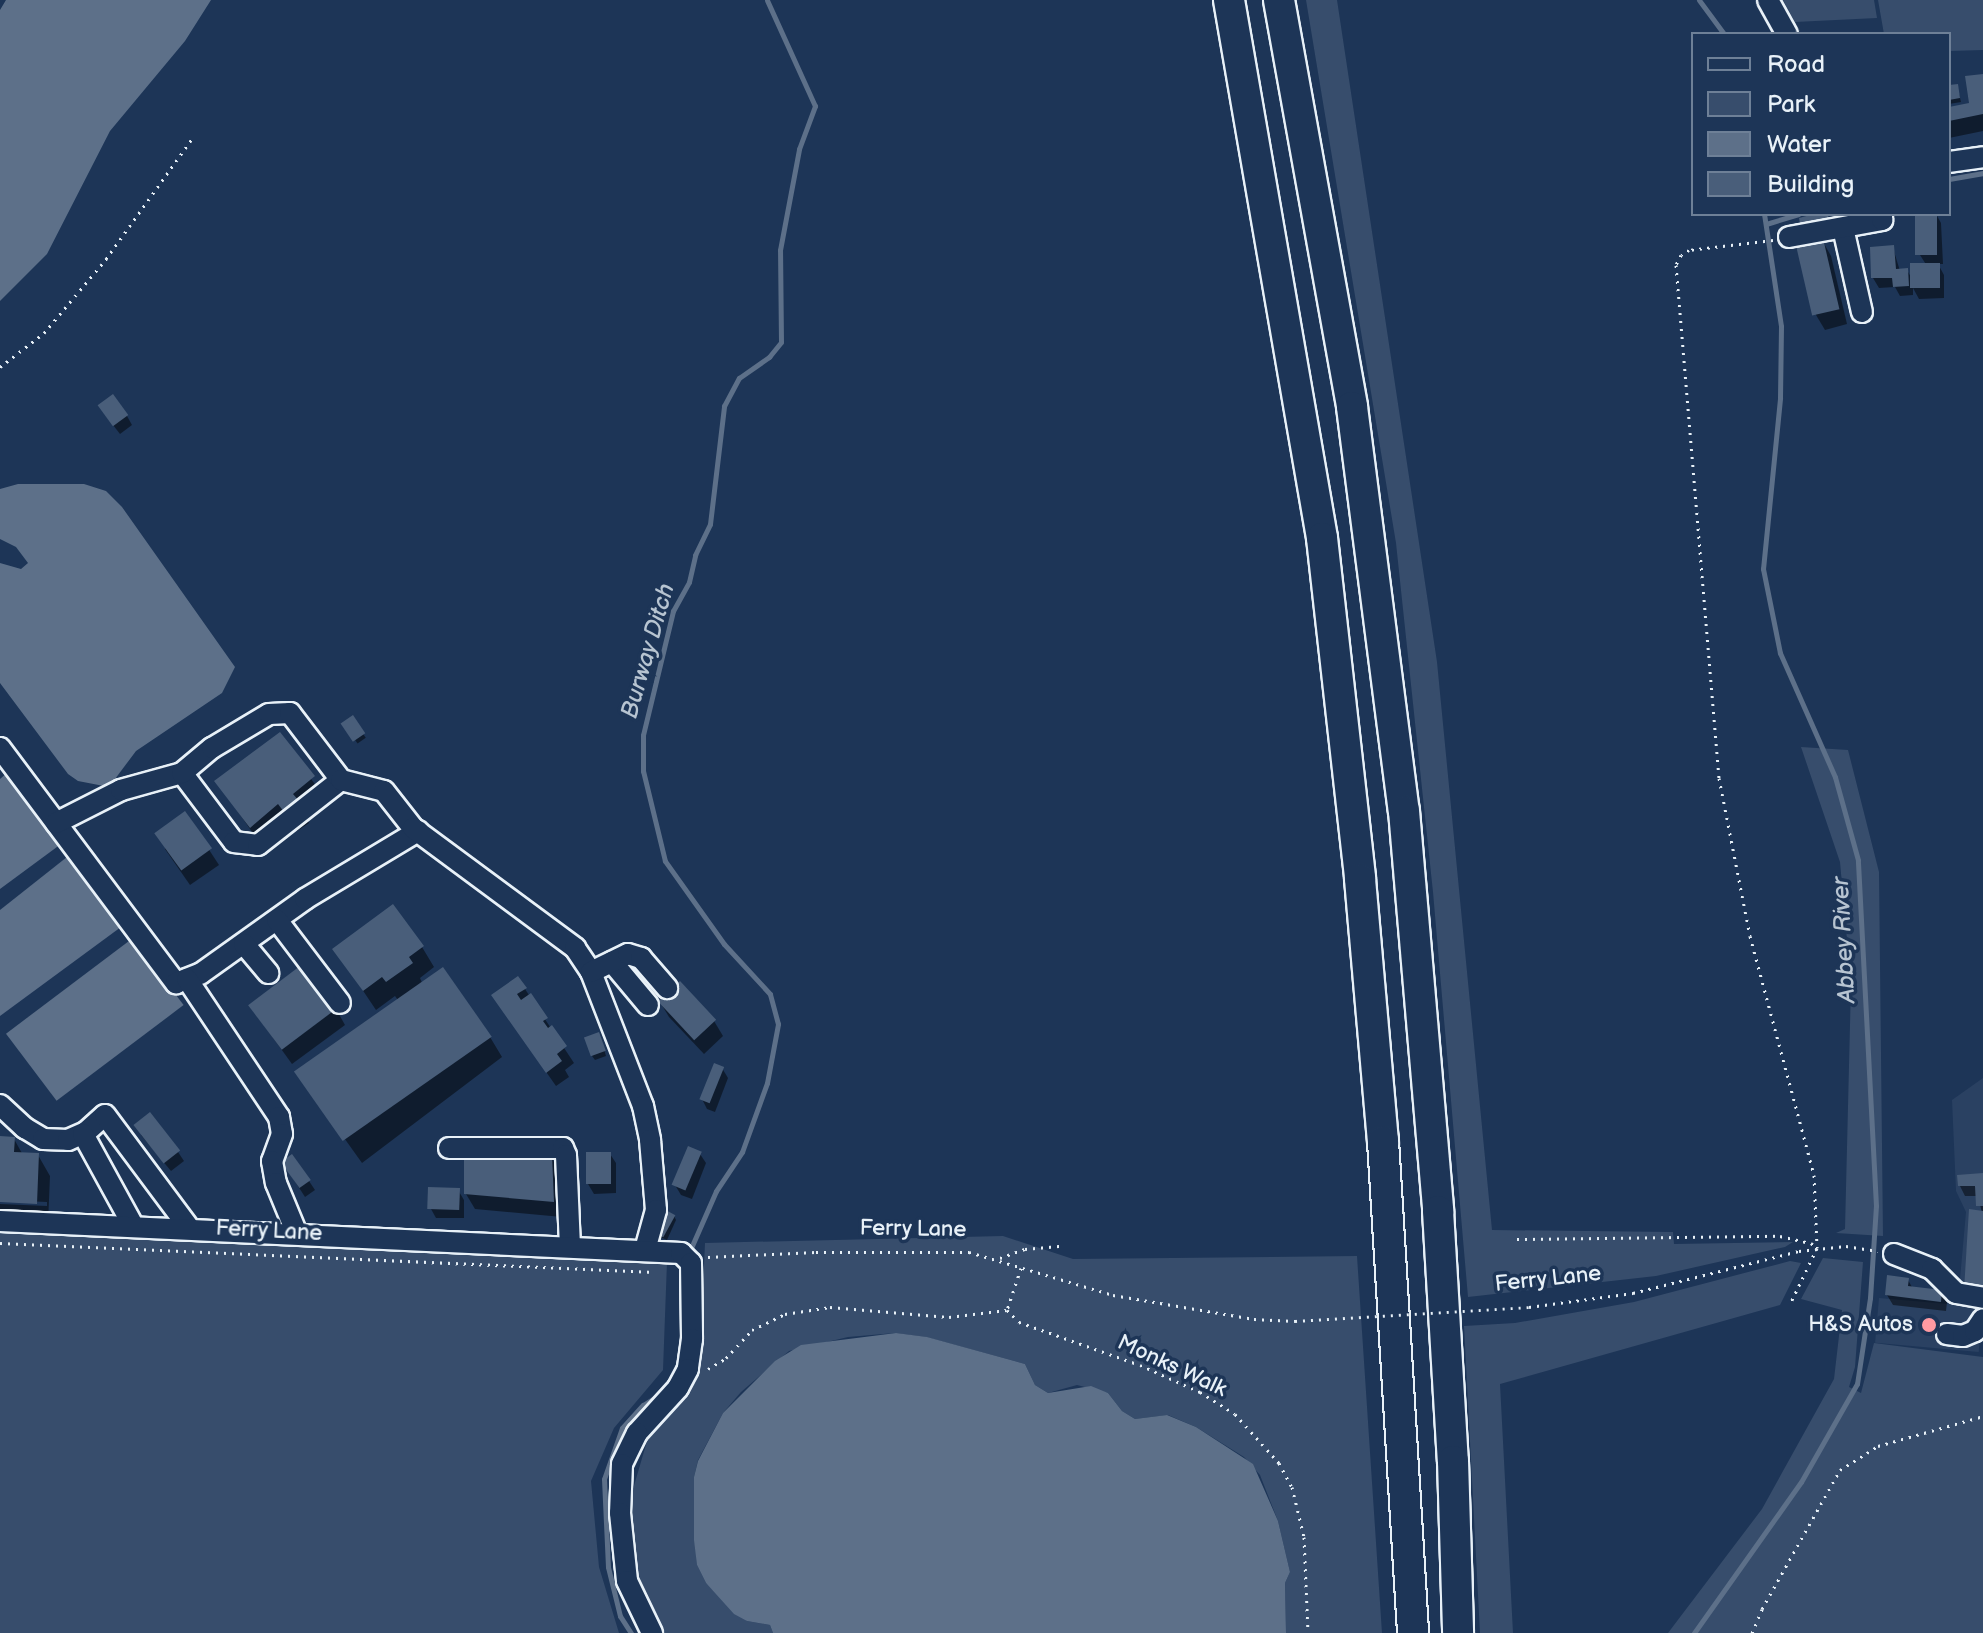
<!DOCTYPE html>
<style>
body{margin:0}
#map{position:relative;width:1983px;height:1633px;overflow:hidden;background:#1d3557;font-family:"Balsamiq Sans",sans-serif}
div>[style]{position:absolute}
.built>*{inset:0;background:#2a4162;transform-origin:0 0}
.green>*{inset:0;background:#374d6c}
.water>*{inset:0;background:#5d7089;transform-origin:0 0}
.shadow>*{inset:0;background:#0007;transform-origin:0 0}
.stream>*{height:5px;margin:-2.5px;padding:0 2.5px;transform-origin:2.5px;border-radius:2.5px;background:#5d7089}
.building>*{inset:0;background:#495e7a;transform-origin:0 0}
.path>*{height:3px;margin-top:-1.5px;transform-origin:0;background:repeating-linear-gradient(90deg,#e8f1f8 0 2px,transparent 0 8px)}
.roads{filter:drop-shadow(2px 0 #e8f1f8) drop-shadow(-2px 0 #e8f1f8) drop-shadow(0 2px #e8f1f8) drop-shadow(0 -2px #e8f1f8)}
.minor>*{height:20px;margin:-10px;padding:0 10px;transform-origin:10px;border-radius:10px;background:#1d3557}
.highway>*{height:30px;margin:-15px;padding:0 15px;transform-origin:15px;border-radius:15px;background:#1d3557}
.path-bridge>*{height:3px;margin-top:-1.5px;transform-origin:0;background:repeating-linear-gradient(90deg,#e8f1f8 0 2px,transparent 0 8px)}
.dots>*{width:22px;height:22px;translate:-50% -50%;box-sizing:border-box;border:4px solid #1d3557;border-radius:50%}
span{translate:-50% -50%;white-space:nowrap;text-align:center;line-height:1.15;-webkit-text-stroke:7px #1d3557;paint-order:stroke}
.street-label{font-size:22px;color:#e8f1f8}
.poi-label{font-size:22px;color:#e8f1f8}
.right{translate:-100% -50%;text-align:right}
.water-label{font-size:24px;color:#b7c4d1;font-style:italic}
.legend{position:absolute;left:1691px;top:32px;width:260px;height:184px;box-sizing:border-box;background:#1d3557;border:2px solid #6e8097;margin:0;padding:10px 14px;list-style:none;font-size:24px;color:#e8f1f8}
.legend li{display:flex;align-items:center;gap:16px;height:40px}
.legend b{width:40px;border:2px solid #6e8097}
</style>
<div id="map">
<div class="built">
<i style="clip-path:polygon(1983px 1078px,1983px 1292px,1959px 1290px,1966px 1212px,1956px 1191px,1952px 1100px)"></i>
<i style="left:1879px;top:1298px;width:104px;height:45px;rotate:5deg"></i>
</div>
<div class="green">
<i style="clip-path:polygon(1306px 0,1337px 0,1437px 662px,1492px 1230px,1673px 1232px,1674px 1244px,1793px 1242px,1785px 1247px,1656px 1276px,1468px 1297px,1433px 892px,1396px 543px)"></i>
<i style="clip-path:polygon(1783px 0,1874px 0,1877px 18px,1795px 22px)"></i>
<i style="clip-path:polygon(1878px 0,1983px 0,1983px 50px,1949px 51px,1949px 34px,1884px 34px)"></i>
<i style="clip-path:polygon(1801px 747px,1848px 750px,1879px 872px,1883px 1236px,1836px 1233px,1845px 1229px,1851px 984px,1840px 862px)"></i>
<i style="clip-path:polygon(0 1233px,320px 1244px,667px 1262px,663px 1370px,614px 1428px,591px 1481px,599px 1567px,619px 1633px,0 1633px)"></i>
<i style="clip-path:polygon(1003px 1236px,1073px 1259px,1357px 1256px,1382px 1633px,1286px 1633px,1285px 1583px,1290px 1572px,1278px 1521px,1260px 1475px,1244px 1457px,1196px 1427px,1168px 1415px,1135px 1419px,1122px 1411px,1108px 1393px,1077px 1385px,1048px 1393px,1035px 1385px,1025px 1364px,926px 1337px,895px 1333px,848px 1337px,789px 1351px,741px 1392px,723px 1413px,698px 1460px,694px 1477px,697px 1565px,706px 1583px,747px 1621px,770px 1625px,773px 1633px,661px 1633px,633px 1581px,626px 1513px,650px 1431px,685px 1388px,700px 1356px,705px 1243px)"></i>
<i style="clip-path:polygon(1823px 1258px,1863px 1262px,1855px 1367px,1849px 1387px,1861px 1393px,1874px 1343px,1983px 1357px,1983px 1633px,1668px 1633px,1762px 1509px,1834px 1379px,1842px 1310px,1801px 1299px)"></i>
<i style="clip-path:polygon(1790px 1261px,1801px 1263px,1780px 1305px,1500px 1384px,1513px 1633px,1480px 1633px,1464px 1326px,1515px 1323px,1634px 1302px)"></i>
</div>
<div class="water">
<i style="clip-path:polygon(6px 0,211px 0,185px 41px,110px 131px,47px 254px,0 301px,0 10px)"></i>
<i style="clip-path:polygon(18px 484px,84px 484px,106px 491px,122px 507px,235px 667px,222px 693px,136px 751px,109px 787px,78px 781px,68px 774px,0 683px,0 563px,21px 569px,28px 563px,16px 547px,0 539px,0 489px)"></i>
<i style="clip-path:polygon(7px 773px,61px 844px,0 889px,0 779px)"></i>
<i style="clip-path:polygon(67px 857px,121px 927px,0 1016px,0 910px)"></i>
<i style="left:133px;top:938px;width:84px;height:159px;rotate:53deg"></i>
<i style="clip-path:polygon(896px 1333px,927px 1337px,1025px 1364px,1035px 1385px,1048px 1393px,1091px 1386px,1108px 1393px,1122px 1411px,1135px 1419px,1167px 1415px,1196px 1427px,1253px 1464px,1278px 1521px,1290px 1572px,1285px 1583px,1286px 1633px,773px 1633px,770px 1625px,747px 1621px,734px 1614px,706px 1583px,697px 1565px,694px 1540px,694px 1477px,698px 1461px,723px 1413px,775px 1361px,801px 1345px)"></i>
</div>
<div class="shadow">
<i style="clip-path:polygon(1983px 76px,1983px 131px,1949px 138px,1949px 109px,1972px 105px)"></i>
<i style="clip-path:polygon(1957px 86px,1961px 102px,1949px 104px,1949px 87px)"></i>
<i style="clip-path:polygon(1936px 214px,1941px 223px,1943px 264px,1938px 264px,1944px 275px,1944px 298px,1919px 299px,1913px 288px,1913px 295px,1900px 296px,1895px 287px,1879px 288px,1873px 278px,1893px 248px,1900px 271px,1907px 270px,1913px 281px,1927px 266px,1920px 255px)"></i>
<i style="clip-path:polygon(1822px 240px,1831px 256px,1847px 324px,1825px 330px,1816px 315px)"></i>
<i style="clip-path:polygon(106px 416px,127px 416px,132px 425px,120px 434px)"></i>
<i style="left:352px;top:718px;width:24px;height:10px;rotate:55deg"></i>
<i style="clip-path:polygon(279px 735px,325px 798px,305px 814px,309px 823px,297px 831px,291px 823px,263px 848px,217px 781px)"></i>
<i style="clip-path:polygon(185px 813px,219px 865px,190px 885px,165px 849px)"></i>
<i style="clip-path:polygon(422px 947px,434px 967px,420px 978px,423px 985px,490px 1037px,502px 1057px,362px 1163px,302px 1079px,400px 1003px,395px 996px,376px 1010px,335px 949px)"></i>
<i style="clip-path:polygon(525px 989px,574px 1063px,565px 1070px,569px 1077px,556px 1086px,493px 996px)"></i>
<i style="clip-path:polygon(660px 1002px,714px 1021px,723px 1036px,704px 1054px,669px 1017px)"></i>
<i style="clip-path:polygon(250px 1006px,336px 1009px,345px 1025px,292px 1064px)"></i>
<i style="clip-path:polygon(601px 1039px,606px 1056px,595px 1060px,592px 1056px)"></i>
<i style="clip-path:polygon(722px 1068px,728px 1078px,715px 1112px,707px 1109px,702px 1099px)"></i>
<i style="clip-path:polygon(141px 1135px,178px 1152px,184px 1161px,171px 1171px)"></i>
<i style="clip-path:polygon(0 1138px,14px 1139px,23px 1155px,38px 1155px,50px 1176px,48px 1224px,0 1222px,0 1204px,47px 1206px,47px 1202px,0 1200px)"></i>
<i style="clip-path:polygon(610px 1154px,616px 1163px,616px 1193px,594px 1194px,588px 1184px)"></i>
<i style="clip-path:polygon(700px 1154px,706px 1163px,692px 1199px,681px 1195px,675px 1185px)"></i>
<i style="clip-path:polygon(551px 1157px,560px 1172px,562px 1217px,475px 1209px,466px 1194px)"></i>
<i style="clip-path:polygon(289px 1172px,309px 1181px,315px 1190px,305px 1197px)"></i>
<i style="clip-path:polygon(1983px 1175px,1983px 1306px,1982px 1213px,1978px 1196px,1965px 1196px,1960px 1186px)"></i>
<i style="clip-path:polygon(458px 1190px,464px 1200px,464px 1218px,436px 1218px,431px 1209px)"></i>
<i style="clip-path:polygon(674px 1216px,676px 1220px,667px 1240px,658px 1236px)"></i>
<i style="clip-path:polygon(1908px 1280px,1913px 1289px,1941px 1292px,1947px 1302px,1946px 1311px,1893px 1305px,1887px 1295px)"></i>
</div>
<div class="stream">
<i style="left:1699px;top:0;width:42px;rotate:53.7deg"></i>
<i style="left:1949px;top:179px;width:35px;rotate:-10deg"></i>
<i style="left:1766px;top:224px;width:34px;rotate:-17deg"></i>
<i style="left:691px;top:1248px;width:62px;rotate:-66.3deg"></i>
<i style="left:716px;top:1191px;width:47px;rotate:-56.3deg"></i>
<i style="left:742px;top:1152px;width:73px;rotate:-70.1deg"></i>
<i style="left:767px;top:1083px;width:60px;rotate:-79.4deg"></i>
<i style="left:778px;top:1024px;width:31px;rotate:-105deg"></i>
<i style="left:770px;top:994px;width:68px;rotate:-132.6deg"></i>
<i style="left:724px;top:944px;width:102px;rotate:-125.4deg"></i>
<i style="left:665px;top:861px;width:93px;rotate:-103.7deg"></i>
<i style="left:643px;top:771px;width:36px;rotate:-90deg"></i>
<i style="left:643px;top:735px;width:128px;rotate:-76.4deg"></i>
<i style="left:673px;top:611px;width:33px;rotate:-61deg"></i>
<i style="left:689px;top:582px;width:28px;rotate:-77deg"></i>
<i style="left:695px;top:555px;width:34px;rotate:-64deg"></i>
<i style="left:710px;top:524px;width:119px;rotate:-83.2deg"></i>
<i style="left:724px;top:406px;width:32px;rotate:-62deg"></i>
<i style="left:739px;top:378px;width:37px;rotate:-35deg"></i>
<i style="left:769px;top:357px;width:19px;rotate:-51deg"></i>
<i style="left:781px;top:342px;width:92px;rotate:-90.6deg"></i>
<i style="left:780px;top:250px;width:103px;rotate:-79.3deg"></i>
<i style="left:799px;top:149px;width:46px;rotate:-69.6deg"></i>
<i style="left:815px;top:106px;width:116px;rotate:-114.4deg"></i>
<i style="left:675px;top:1375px;width:23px;rotate:-75deg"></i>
<i style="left:681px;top:1353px;width:43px;rotate:-88.7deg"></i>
<i style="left:631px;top:1633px;width:20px;rotate:-123deg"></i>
<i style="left:620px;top:1616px;width:50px;rotate:-103.8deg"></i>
<i style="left:608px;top:1567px;width:88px;rotate:-92.6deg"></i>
<i style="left:604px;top:1479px;width:54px;rotate:-70.6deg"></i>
<i style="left:622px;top:1428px;width:31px;rotate:-48deg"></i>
<i style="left:643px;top:1405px;width:22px;rotate:-32deg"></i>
<i style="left:1694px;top:1633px;width:185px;rotate:-54.7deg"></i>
<i style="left:1801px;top:1482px;width:113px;rotate:-60.3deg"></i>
<i style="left:1857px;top:1384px;width:87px;rotate:-81.4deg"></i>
<i style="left:1870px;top:1298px;width:92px;rotate:-86.3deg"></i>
<i style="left:1876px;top:1206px;width:346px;rotate:-93deg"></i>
<i style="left:1858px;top:860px;width:86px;rotate:-105.5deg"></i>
<i style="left:1835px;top:777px;width:136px;rotate:-113.9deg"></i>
<i style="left:1780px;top:653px;width:86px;rotate:-101.4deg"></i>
<i style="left:1763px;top:569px;width:172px;rotate:-84.3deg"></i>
<i style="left:1780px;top:398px;width:72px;rotate:-89.2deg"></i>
<i style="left:1781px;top:326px;width:113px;rotate:-98.6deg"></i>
</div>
<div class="building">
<i style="clip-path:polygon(1983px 74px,1983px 114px,1949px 121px,1949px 107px,1969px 103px,1965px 76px)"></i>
<i style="clip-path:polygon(1958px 84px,1960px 98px,1949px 100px,1949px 85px)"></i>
<i style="clip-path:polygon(1814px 214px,1828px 214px,1829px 224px,1801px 230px,1799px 218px)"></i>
<i style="left:1915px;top:214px;width:22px;height:41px"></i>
<i style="left:1823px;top:238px;width:73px;height:28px;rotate:77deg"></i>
<i style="clip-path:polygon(1894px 245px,1896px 269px,1908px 268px,1909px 286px,1893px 287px,1892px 278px,1871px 278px,1870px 247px)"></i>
<i style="left:1940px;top:263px;width:25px;height:30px;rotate:90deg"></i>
<i style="left:113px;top:394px;width:26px;height:19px;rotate:54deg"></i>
<i style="left:353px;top:715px;width:22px;height:15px;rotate:56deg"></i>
<i style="clip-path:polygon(280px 732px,315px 776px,293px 794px,299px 801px,284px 812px,278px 804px,250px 828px,214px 781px)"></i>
<i style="left:185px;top:811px;width:46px;height:38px;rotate:54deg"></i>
<i style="clip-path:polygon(393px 904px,424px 946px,409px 957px,413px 963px,386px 982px,382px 977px,363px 991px,332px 949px)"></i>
<i style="left:304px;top:963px;width:56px;height:70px;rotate:53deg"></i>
<i style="left:443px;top:967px;width:85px;height:182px;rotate:55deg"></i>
<i style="clip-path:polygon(518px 976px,527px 988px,517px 994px,521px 1000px,531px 993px,548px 1018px,543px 1021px,548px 1028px,552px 1025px,567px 1046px,557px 1054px,562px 1061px,546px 1073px,491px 995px)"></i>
<i style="left:680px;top:981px;width:53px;height:30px;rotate:47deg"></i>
<i style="left:599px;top:1032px;width:20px;height:16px;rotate:70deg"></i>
<i style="left:714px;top:1063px;width:11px;height:39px;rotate:22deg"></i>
<i style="left:150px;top:1112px;width:49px;height:21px;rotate:52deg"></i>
<i style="clip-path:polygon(0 1136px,15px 1137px,14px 1152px,39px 1153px,37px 1204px,0 1202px)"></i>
<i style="left:688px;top:1146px;width:15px;height:42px;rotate:23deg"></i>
<i style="left:586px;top:1152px;width:25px;height:32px"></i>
<i style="clip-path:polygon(464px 1153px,552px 1155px,554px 1202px,464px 1194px)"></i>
<i style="left:292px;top:1154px;width:32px;height:14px;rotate:54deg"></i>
<i style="clip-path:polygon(1983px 1173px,1983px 1206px,1976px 1206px,1975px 1186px,1958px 1186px,1957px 1175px)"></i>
<i style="left:428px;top:1187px;width:32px;height:22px;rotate:2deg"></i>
<i style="left:664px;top:1209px;width:13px;height:25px;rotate:29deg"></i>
<i style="clip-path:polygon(1969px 1209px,1983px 1211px,1983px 1292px,1964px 1290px)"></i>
<i style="clip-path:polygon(1887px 1275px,1909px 1278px,1908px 1286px,1942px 1290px,1941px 1302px,1885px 1295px)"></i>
</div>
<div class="path">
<i style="left:1773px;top:240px;width:85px;rotate:173.2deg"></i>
<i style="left:1689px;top:250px;width:9px;rotate:148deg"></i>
<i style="left:1681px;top:255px;width:11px;rotate:117deg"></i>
<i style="left:1676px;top:265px;width:515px;rotate:85.21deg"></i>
<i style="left:1719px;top:778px;width:161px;rotate:78.9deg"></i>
<i style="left:1750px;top:936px;width:247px;rotate:75deg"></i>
<i style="left:1814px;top:1175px;width:73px;rotate:87.6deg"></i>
<i style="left:1817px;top:1248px;width:60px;rotate:115.7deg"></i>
<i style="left:0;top:367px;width:56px;rotate:-37.7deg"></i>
<i style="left:44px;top:333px;width:97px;rotate:-50deg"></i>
<i style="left:106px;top:259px;width:151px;rotate:-54.4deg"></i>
<i style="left:1517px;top:1239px;width:263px;rotate:-0.7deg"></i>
<i style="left:1780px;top:1236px;width:32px;rotate:13deg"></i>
<i style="left:1811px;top:1243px;width:8px;rotate:40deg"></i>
<i style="left:0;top:1243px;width:655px;rotate:2.54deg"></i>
<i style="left:708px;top:1257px;width:108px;rotate:-2.7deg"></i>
<i style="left:816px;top:1252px;width:153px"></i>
<i style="left:969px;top:1252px;width:150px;rotate:16.6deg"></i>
<i style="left:1113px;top:1295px;width:143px;rotate:9.7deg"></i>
<i style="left:1254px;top:1319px;width:41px;rotate:2.8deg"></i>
<i style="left:1000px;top:1258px;width:27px;rotate:-20deg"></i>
<i style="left:1025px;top:1249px;width:37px;rotate:-5deg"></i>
<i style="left:1021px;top:1268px;width:44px;rotate:108.4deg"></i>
<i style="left:1007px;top:1310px;width:17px;rotate:45deg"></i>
<i style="left:1019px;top:1322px;width:128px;rotate:19.6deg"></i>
<i style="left:1140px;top:1365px;width:66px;rotate:24.2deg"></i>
<i style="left:1200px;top:1392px;width:41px;rotate:32.2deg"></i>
<i style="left:1235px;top:1414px;width:66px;rotate:48.1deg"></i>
<i style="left:1279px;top:1463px;width:27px;rotate:62deg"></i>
<i style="left:1292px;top:1487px;width:51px;rotate:76.5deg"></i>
<i style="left:1304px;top:1537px;width:96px;rotate:87.6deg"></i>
<i style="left:1529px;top:1307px;width:105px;rotate:-7.7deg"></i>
<i style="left:1633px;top:1293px;width:171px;rotate:-14.2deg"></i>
<i style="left:1799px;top:1251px;width:47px;rotate:-6.1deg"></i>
<i style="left:1846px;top:1246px;width:32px;rotate:9deg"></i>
<i style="left:708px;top:1369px;width:21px;rotate:-31deg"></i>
<i style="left:726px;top:1358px;width:38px;rotate:-47deg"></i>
<i style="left:752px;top:1330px;width:37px;rotate:-26deg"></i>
<i style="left:785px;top:1314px;width:46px;rotate:-8.8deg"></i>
<i style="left:830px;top:1307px;width:119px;rotate:4.8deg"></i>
<i style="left:949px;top:1317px;width:58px;rotate:-6.9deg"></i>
<i style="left:1752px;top:1633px;width:26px;rotate:-67deg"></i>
<i style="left:1762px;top:1609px;width:159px;rotate:-60.7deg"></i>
<i style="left:1840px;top:1470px;width:45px;rotate:-32.3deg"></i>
<i style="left:1878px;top:1446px;width:109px;rotate:-15.9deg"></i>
</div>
<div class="roads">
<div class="minor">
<i style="left:1768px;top:0;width:39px;rotate:61deg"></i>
<i style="left:1949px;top:162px;width:34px;rotate:-8deg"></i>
<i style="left:1843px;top:228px;width:86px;rotate:77.3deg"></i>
<i style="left:1789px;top:237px;width:95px;rotate:-10.4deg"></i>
<i style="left:1882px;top:220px;width:6px;rotate:-90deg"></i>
<i style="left:0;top:748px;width:294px;rotate:53.2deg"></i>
<i style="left:176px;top:983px;width:26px;rotate:-21deg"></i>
<i style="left:200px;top:974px;width:129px;rotate:-35.5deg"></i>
<i style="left:305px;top:899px;width:132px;rotate:-31deg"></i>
<i style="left:182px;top:773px;width:86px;rotate:53deg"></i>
<i style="left:234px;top:842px;width:24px;rotate:7deg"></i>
<i style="left:258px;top:845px;width:105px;rotate:-38.1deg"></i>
<i style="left:56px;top:823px;width:73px;rotate:-26.9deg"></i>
<i style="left:121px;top:790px;width:63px;rotate:-15.6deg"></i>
<i style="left:182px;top:773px;width:39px;rotate:-40deg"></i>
<i style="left:212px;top:748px;width:66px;rotate:-30.8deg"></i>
<i style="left:269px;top:714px;width:21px;rotate:-3deg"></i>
<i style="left:290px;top:713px;width:84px;rotate:52.7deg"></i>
<i style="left:341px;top:780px;width:44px;rotate:14.3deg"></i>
<i style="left:384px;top:791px;width:47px;rotate:51.9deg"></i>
<i style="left:413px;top:828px;width:202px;rotate:36.5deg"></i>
<i style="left:575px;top:948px;width:29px;rotate:56deg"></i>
<i style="left:591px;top:972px;width:144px;rotate:68.8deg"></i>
<i style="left:643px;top:1106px;width:35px;rotate:78deg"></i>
<i style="left:650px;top:1140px;width:70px;rotate:85.1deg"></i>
<i style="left:656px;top:1210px;width:41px;rotate:105.4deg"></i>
<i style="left:277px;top:920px;width:104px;rotate:52.8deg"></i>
<i style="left:244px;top:944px;width:38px;rotate:50deg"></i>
<i style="left:612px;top:962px;width:56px;rotate:50.1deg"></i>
<i style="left:591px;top:972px;width:41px;rotate:-25.9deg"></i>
<i style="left:628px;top:954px;width:14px;rotate:17deg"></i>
<i style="left:641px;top:958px;width:40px;rotate:49deg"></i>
<i style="left:187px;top:979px;width:166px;rotate:56.3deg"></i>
<i style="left:279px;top:1117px;width:17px;rotate:80deg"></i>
<i style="left:282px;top:1134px;width:29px;rotate:110deg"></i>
<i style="left:272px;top:1161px;width:22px;rotate:80deg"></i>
<i style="left:276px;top:1183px;width:55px;rotate:67.6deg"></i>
<i style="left:0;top:1105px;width:34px;rotate:43deg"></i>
<i style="left:25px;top:1128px;width:21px;rotate:31deg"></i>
<i style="left:43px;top:1139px;width:25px;rotate:2deg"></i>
<i style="left:68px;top:1140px;width:20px;rotate:-24deg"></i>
<i style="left:86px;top:1132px;width:25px;rotate:-42deg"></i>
<i style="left:105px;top:1115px;width:142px;rotate:53.3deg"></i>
<i style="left:83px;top:1134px;width:106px;rotate:61.3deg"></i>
<i style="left:449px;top:1148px;width:114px"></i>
<i style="left:563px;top:1148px;width:8px;rotate:67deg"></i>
<i style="left:566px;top:1155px;width:91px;rotate:87.5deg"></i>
<i style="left:0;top:1221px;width:682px;rotate:2.69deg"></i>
<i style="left:681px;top:1253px;width:14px;rotate:45deg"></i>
<i style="left:691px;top:1263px;width:76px;rotate:89.2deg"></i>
<i style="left:692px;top:1339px;width:30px;rotate:98deg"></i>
<i style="left:688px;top:1369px;width:21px;rotate:118deg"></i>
<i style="left:678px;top:1388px;width:61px;rotate:132.3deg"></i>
<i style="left:637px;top:1433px;width:34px;rotate:116deg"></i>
<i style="left:622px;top:1464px;width:49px;rotate:92.3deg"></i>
<i style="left:620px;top:1513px;width:68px;rotate:84.1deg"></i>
<i style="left:627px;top:1581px;width:58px;rotate:64.3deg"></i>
<i style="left:1894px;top:1254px;width:41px;rotate:21.5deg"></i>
<i style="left:1932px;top:1269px;width:34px;rotate:45deg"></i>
<i style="left:1956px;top:1293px;width:27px;rotate:10deg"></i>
<i style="left:1947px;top:1334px;width:16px;rotate:7deg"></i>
<i style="left:1963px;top:1336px;width:13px;rotate:-23deg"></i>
<i style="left:1975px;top:1331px;width:14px;rotate:-56deg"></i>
</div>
<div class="highway">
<i style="left:1229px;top:0;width:546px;rotate:80.19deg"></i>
<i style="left:1322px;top:538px;width:343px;rotate:83.6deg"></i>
<i style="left:1360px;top:879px;width:263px;rotate:85deg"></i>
<i style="left:1383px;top:1141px;width:493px;rotate:86.5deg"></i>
<i style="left:1279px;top:0;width:413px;rotate:79.8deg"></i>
<i style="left:1352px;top:407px;width:407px;rotate:82.7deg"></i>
<i style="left:1404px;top:811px;width:401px;rotate:85.1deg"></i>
<i style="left:1438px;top:1211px;width:250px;rotate:86.6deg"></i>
<i style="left:1453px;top:1461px;width:172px;rotate:88.3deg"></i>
</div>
</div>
<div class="path-bridge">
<i style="left:1295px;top:1321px;width:234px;rotate:-3.4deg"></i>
</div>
<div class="dots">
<i style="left:1929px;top:1325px;background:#ff9aa2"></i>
</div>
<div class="street-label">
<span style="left:913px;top:1229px;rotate:1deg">Ferry Lane</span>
<span style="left:269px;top:1231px;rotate:3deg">Ferry Lane</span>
<span style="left:1548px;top:1279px;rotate:-6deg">Ferry Lane</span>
<span style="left:1172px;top:1366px;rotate:25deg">Monks Walk</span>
</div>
<div class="poi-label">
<span class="right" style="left:1913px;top:1325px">H&amp;S Autos</span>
</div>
<div class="water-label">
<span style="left:648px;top:651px;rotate:-74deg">Burway Ditch</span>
<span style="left:1844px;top:940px;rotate:-93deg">Abbey River</span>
</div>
<ul class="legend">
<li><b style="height:10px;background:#1d3557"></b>Road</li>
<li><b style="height:22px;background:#374d6c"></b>Park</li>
<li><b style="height:22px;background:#5d7089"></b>Water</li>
<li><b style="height:22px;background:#495e7a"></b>Building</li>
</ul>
</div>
